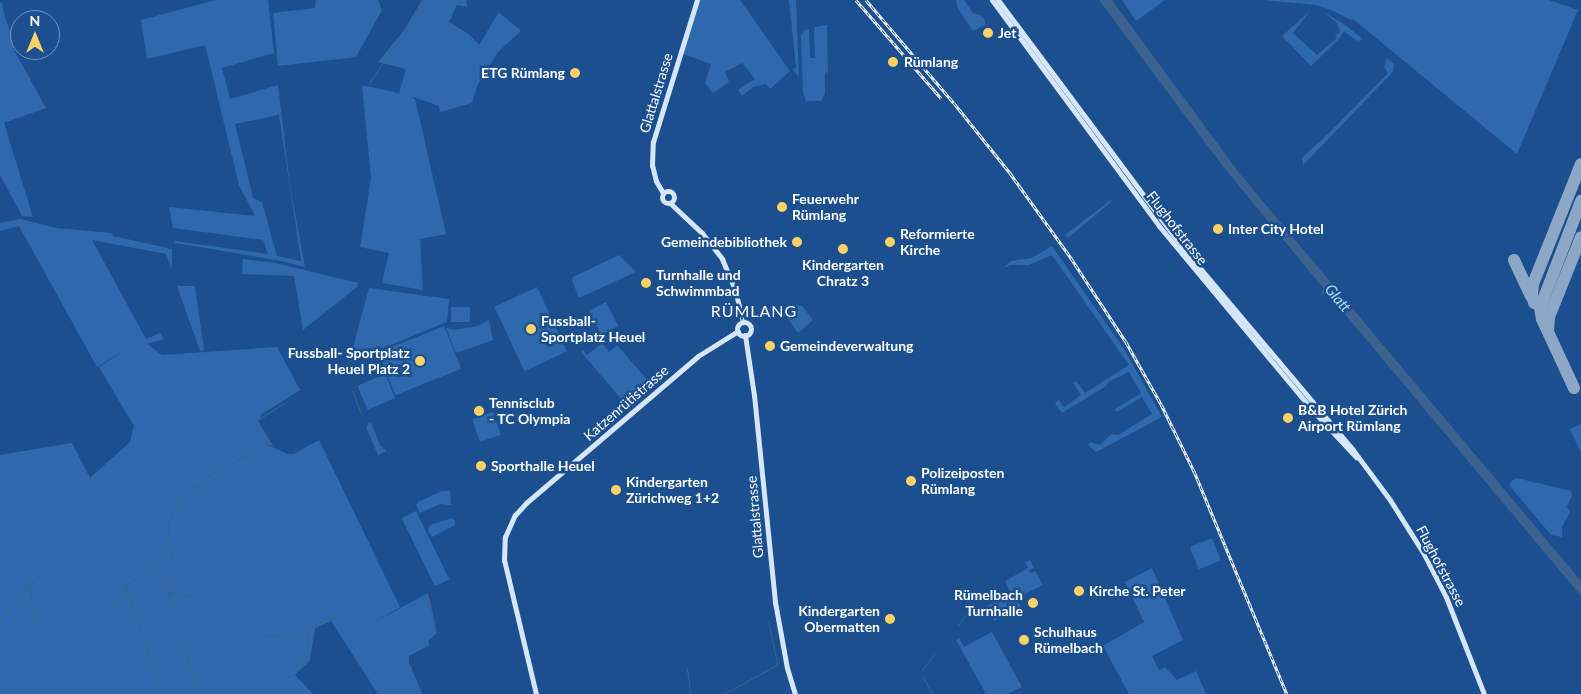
<!DOCTYPE html>
<meta charset="utf-8">
<style>
body{margin:0}
#map{position:relative;width:1581px;height:694px;overflow:hidden;background:#1b4f8f;font-family:Lato,sans-serif}
div>[style]{position:absolute}
.green>*{inset:0;background:#2e69ad;transform-origin:0 0}
.water>*{inset:0;background:#3c6290}
.stream>*{height:1px;margin:-0.5px;padding:0 0.5px;transform-origin:0.5px;border-radius:0.5px;background:#3c6290}
.taxiway>*{height:12px;margin:-6px;padding:0 6px;transform-origin:6px;border-radius:6px;background:#8da7c7}
.secondary>*{height:5px;margin:-2.5px;padding:0 2.5px;transform-origin:2.5px;border-radius:2.5px;background:#d6e6fa}
.secondary>.ring{margin:-2.5px;padding:0;box-sizing:content-box;background:none;border:5px solid #d6e6fa;border-radius:50%}
.rail>*{height:3px;margin-top:-1.5px;transform-origin:0;background:repeating-linear-gradient(90deg,#1b4f8f 0 4px,#fff 0 8px);box-sizing:border-box;border-block:1px solid #fff}
.dots>*{width:14px;height:14px;translate:-50% -50%;box-sizing:border-box;border:2px solid #1b4f8f;border-radius:50%}
span{translate:-50% -50%;white-space:nowrap;text-align:center;line-height:1.15;-webkit-text-stroke:5px #1b4f8f;paint-order:stroke}
.poi-label{font-size:14px;color:#fff;font-weight:700}
.left{translate:0 -50%;text-align:left}
.right{translate:-100% -50%;text-align:right}
.street-label{font-size:14px;color:#fff}
.water-label{font-size:15px;color:#b5d3f5;font-style:italic}
.quarter-label{font-size:16px;color:#fff;letter-spacing:1px}
.north{position:absolute;left:10px;top:10px;width:50px;height:50px;box-sizing:border-box;background:#1b4f8f;border:1px solid #7695bc;border-radius:50%;rotate:0deg;font-size:14px;font-weight:700;line-height:20px;text-align:center;color:#fff}
.north::after{content:'';display:block;margin:auto;width:18px;height:22px;background:#ffd166;clip-path:polygon(50% 0,100% 100%,50% 72%,0 100%)}
</style>
<div id="map">
<div class="green">
<i style="clip-path:polygon(evenodd,216px 0,268px 0,274px 53px,222px 68px,230px 99px,278px 85px,290px 186px,305px 267px,277px 260px,175px 243px,175px 241px,268px 254px,263px 240px,173px 228px,169px 207px,255px 216px,239px 185px,205px 45px,147px 59px,141px 20px,216px 0,279px 115px,301px 260px,301px 261px,277px 256px,262px 202px,253px 198px,235px 124px,279px 115px)"></i>
<i style="clip-path:polygon(316px 0,378px 0,382px 10px,356px 57px,278px 66px,273px 13px,315px 8px)"></i>
<i style="clip-path:polygon(422px 0,466px 0,467px 7px,457px 5px,449px 22px,470px 35px,479px 45px,499px 12px,521px 31px,498px 52px,478px 84px,472px 103px,440px 112px,439px 106px,410px 96px,415px 99px,446px 234px,420px 239px,423px 290px,382px 283px,389px 253px,360px 247px,371px 178px,362px 85px,399px 93px,406px 69px,378px 62px,405px 29px)"></i>
<i style="clip-path:polygon(699px 0,740px 0,790px 71px,770px 89px,766px 84px,753px 87px,742px 96px,738px 90px,755px 79px,742px 63px,725px 72px,729px 82px,713px 93px,705px 83px,711px 64px,683px 54px)"></i>
<i style="clip-path:polygon(789px 0,796px 0,799px 77px,793px 70px,796px 67px)"></i>
<i style="clip-path:polygon(956px 0,964px 0,973px 13px,980px 15px,985px 20px,985px 25px,973px 31px,957px 7px)"></i>
<i style="clip-path:polygon(1122px 0,1165px 0,1136px 21px)"></i>
<i style="clip-path:polygon(1263px 0,1549px 0,1578px 10px,1517px 154px,1353px 19px,1351px 20px,1331px 10px,1316px 5px)"></i>
<i style="clip-path:polygon(0 2px,2px 3px,5px 17px,16px 47px,13px 48px,46px 108px,4px 123px,33px 217px,22px 216px,0 175px)"></i>
<i style="clip-path:polygon(1310px 11px,1293px 33px,1317px 55px,1337px 38px,1335px 36px,1340px 32px,1337px 23px,1324px 12px,1345px 25px,1363px 39px,1357px 41px,1344px 31px,1340px 38px,1311px 66px,1282px 36px)"></i>
<i style="clip-path:polygon(827px 25px,828px 72px,825px 73px,825px 94px,821px 101px,806px 101px,803px 92px,801px 36px,804px 30px,809px 29px,810px 58px,815px 58px,814px 27px)"></i>
<i style="clip-path:polygon(1387px 58px,1394px 64px,1393px 72px,1303px 165px,1302px 158px,1305px 155px,1329px 133px,1388px 73px,1384px 67px)"></i>
<i style="clip-path:polygon(1112px 199px,1111px 202px,1068px 238px,1065px 235px)"></i>
<i style="clip-path:polygon(21px 219px,56px 228px,112px 233px,113px 236px,172px 249px,172px 269px,166px 254px,92px 240px,146px 339px,160px 333px,164px 339px,147px 344px,162px 355px,277px 347px,300px 390px,262px 414px,258px 421px,273px 446px,265px 444px,288px 454px,294px 454px,319px 440px,400px 607px,373px 623px,428px 593px,436px 634px,428px 641px,430px 645px,409px 656px,409px 662px,422px 694px,378px 694px,331px 621px,315px 628px,310px 660px,295px 675px,313px 694px,0 694px,0 455px,72px 443px,90px 478px,130px 442px,134px 426px,99px 367px,126px 349px,97px 367px,19px 226px,0 231px,0 223px)"></i>
<i style="clip-path:polygon(1052px 246px,1124px 349px,1162px 417px,1096px 452px,1088px 445px,1090px 442px,1100px 445px,1111px 434px,1118px 435px,1152px 414px,1142px 397px,1117px 412px,1115px 409px,1141px 393px,1129px 372px,1108px 382px,1106px 386px,1062px 413px,1055px 403px,1059px 400px,1064px 407px,1081px 395px,1073px 383px,1076px 381px,1085px 393px,1129px 365px,1052px 255px,1029px 265px,1011px 265px,1003px 268px,1011px 261px,1032px 258px)"></i>
<i style="clip-path:polygon(619px 255px,636px 272px,579px 298px,572px 280px,573px 277px)"></i>
<i style="clip-path:polygon(243px 259px,275px 263px,358px 283px,357px 287px,303px 330px,294px 276px,242px 274px)"></i>
<i style="clip-path:polygon(177px 286px,195px 286px,204px 350px,200px 351px)"></i>
<i style="left:537px;top:287px;width:71px;height:47px;rotate:65deg"></i>
<i style="clip-path:polygon(369px 288px,449px 299px,447px 322px,349px 362px)"></i>
<i style="left:606px;top:302px;width:27px;height:19px;rotate:63deg"></i>
<i style="clip-path:polygon(795px 305px,802px 306px,813px 320px,798px 333px,782px 310px)"></i>
<i style="left:470px;top:307px;width:15px;height:19px;rotate:90deg"></i>
<i style="clip-path:polygon(489px 320px,493px 340px,456px 353px,446px 328px,454px 330px,478px 326px)"></i>
<i style="left:444px;top:326px;width:46px;height:71px;rotate:68deg"></i>
<i style="clip-path:polygon(602px 343px,609px 352px,617px 345px,651px 384px,632px 400px,628px 407px,581px 352px,583px 350px,587px 355px)"></i>
<i style="left:385px;top:374px;width:26px;height:30px;rotate:67deg"></i>
<i style="left:493px;top:412px;width:24px;height:22px;rotate:71deg"></i>
<i style="clip-path:polygon(371px 422px,380px 445px,386px 451px,378px 455px,366px 427px)"></i>
<i style="clip-path:polygon(1581px 424px,1581px 453px,1570px 429px)"></i>
<i style="clip-path:polygon(1517px 478px,1571px 491px,1572px 495px,1567px 507px,1570px 512px,1562px 527px,1562px 537px,1551px 535px,1509px 485px,1511px 481px)"></i>
<i style="clip-path:polygon(442px 491px,450px 491px,451px 505px,440px 504px,420px 513px,416px 505px,418px 502px)"></i>
<i style="left:416px;top:511px;width:76px;height:16px;rotate:64deg"></i>
<i style="clip-path:polygon(452px 518px,455px 521px,455px 525px,432px 537px,428px 530px,430px 525px)"></i>
<i style="left:1212px;top:538px;width:24px;height:24px;rotate:68deg"></i>
<i style="clip-path:polygon(1030px 560px,1034px 568px,1029px 570px,1030px 573px,1035px 571px,1043px 585px,1019px 597px,1016px 590px,1011px 593px,1005px 581px,1028px 568px,1025px 562px)"></i>
<i style="clip-path:polygon(1152px 568px,1183px 640px,1152px 656px,1159px 670px,1165px 667px,1177px 680px,1196px 671px,1206px 694px,1129px 694px,1103px 646px,1144px 622px,1125px 582px)"></i>
<i style="left:1013px;top:592px;width:17px;height:30px;rotate:62deg"></i>
<i style="clip-path:polygon(992px 632px,1022px 687px,1006px 694px,986px 694px,956px 640px,959px 638px,964px 647px)"></i>
</div>
<div class="water">
<i style="clip-path:polygon(1099px 0,1112px 0,1240px 174px,1581px 581px,1581px 596px,1344px 313px,1343px 308px,1327px 292px,1323px 295px,1321px 292px,1324px 289px,1221px 164px)"></i>
</div>
<div class="stream">
<i style="left:369px;top:84px;width:40px;rotate:-58deg"></i>
<i style="left:390px;top:50px;width:17px;rotate:-45deg"></i>
<i style="left:402px;top:38px;width:43px;rotate:-61.1deg"></i>
<i style="left:352px;top:390px;width:25px;rotate:69deg"></i>
<i style="left:368px;top:423px;width:31px;rotate:63deg"></i>
<i style="left:269px;top:443px;width:26px;rotate:-121deg"></i>
<i style="left:256px;top:421px;width:33px;rotate:-33deg"></i>
<i style="left:223px;top:468px;width:46px;rotate:-28.8deg"></i>
<i style="left:168px;top:540px;width:18px;rotate:-90deg"></i>
<i style="left:168px;top:522px;width:28px;rotate:-60deg"></i>
<i style="left:182px;top:498px;width:14px;rotate:-45deg"></i>
<i style="left:192px;top:488px;width:9px;rotate:-18deg"></i>
<i style="left:201px;top:485px;width:13px;rotate:-51deg"></i>
<i style="left:209px;top:475px;width:13px;rotate:-29deg"></i>
<i style="left:169px;top:549px;width:24px;rotate:73deg"></i>
<i style="left:176px;top:572px;width:24px;rotate:109deg"></i>
<i style="left:168px;top:595px;width:23px;rotate:83deg"></i>
<i style="left:125px;top:587px;width:47px;rotate:70deg"></i>
<i style="left:29px;top:588px;width:36px;rotate:81deg"></i>
<i style="left:169px;top:592px;width:25px;rotate:11deg"></i>
<i style="left:151px;top:595px;width:21px;rotate:-31deg"></i>
<i style="left:428px;top:595px;width:38px;rotate:78deg"></i>
<i style="left:107px;top:613px;width:34px;rotate:-54deg"></i>
<i style="left:127px;top:585px;width:25px;rotate:-37deg"></i>
<i style="left:147px;top:570px;width:30px;rotate:-45deg"></i>
<i style="left:0;top:619px;width:101px;rotate:-48.2deg"></i>
<i style="left:173px;top:623px;width:76px;rotate:68.5deg"></i>
<i style="left:958px;top:625px;width:28px;rotate:-55deg"></i>
<i style="left:142px;top:635px;width:62px;rotate:73deg"></i>
<i style="left:263px;top:635px;width:37px;rotate:3deg"></i>
<i style="left:300px;top:637px;width:7px;rotate:-27deg"></i>
<i style="left:277px;top:650px;width:14px;rotate:-73deg"></i>
<i style="left:286px;top:650px;width:16px;rotate:-52deg"></i>
<i style="left:687px;top:668px;width:26px;rotate:83deg"></i>
<i style="left:293px;top:670px;width:28px;rotate:-55deg"></i>
<i style="left:309px;top:647px;width:17px;rotate:-100deg"></i>
<i style="left:306px;top:630px;width:47px;rotate:-29.3deg"></i>
<i style="left:922px;top:670px;width:20px;rotate:-53deg"></i>
<i style="left:923px;top:677px;width:19px;rotate:62deg"></i>
<i style="left:274px;top:694px;width:8px;rotate:-67deg"></i>
<i style="left:277px;top:687px;width:18px;rotate:-41deg"></i>
<i style="left:723px;top:694px;width:59px;rotate:-28.3deg"></i>
<i style="left:775px;top:666px;width:4px;rotate:-63deg"></i>
<i style="left:777px;top:662px;width:42px;rotate:-102.4deg"></i>
</div>
<div class="taxiway">
<i style="left:1514px;top:260px;width:40px;rotate:65deg"></i>
<i style="left:1534px;top:303px;width:9px;rotate:-103deg"></i>
<i style="left:1532px;top:294px;width:10px;rotate:-84deg"></i>
<i style="left:1533px;top:284px;width:129px;rotate:-68.2deg"></i>
<i style="left:1548px;top:331px;width:14px;rotate:-86deg"></i>
<i style="left:1549px;top:317px;width:86px;rotate:-68.2deg"></i>
<i style="left:1574px;top:388px;width:76px;rotate:-114.9deg"></i>
<i style="left:1542px;top:319px;width:11px;rotate:-100deg"></i>
<i style="left:1540px;top:308px;width:115px;rotate:-69deg"></i>
</div>
<div class="secondary">
<i style="left:992px;top:0;width:281px;rotate:53.5deg"></i>
<i style="left:1159px;top:226px;width:242px;rotate:50.2deg"></i>
<i style="left:1314px;top:412px;width:62px;rotate:47deg"></i>
<i style="left:998px;top:0;width:309px;rotate:53.3deg"></i>
<i style="left:1183px;top:248px;width:264px;rotate:49.9deg"></i>
<i style="left:1353px;top:450px;width:62px;rotate:53.5deg"></i>
<i style="left:1390px;top:500px;width:64px;rotate:57.8deg"></i>
<i style="left:1424px;top:554px;width:48px;rotate:62.9deg"></i>
<i style="left:1446px;top:597px;width:104px;rotate:68.6deg"></i>
<i class="ring" style="left:662px;top:191px;width:7px;height:7px"></i>
<i style="left:663px;top:193px;width:14px;rotate:-120deg"></i>
<i style="left:656px;top:181px;width:16px;rotate:-104deg"></i>
<i style="left:652px;top:165px;width:23px;rotate:-88deg"></i>
<i style="left:653px;top:142px;width:149px;rotate:-72.8deg"></i>
<i style="left:670px;top:203px;width:44px;rotate:43.2deg"></i>
<i style="left:702px;top:233px;width:33px;rotate:52deg"></i>
<i style="left:722px;top:259px;width:34px;rotate:67deg"></i>
<i style="left:735px;top:290px;width:33px;rotate:76deg"></i>
<i class="ring" style="left:737px;top:322px;width:9px;height:9px"></i>
<i style="left:745px;top:335px;width:61px;rotate:81.5deg"></i>
<i style="left:754px;top:395px;width:208px;rotate:84.2deg"></i>
<i style="left:775px;top:602px;width:67px;rotate:79.7deg"></i>
<i style="left:787px;top:668px;width:27px;rotate:73deg"></i>
<i style="left:536px;top:694px;width:138px;rotate:-103.4deg"></i>
<i style="left:504px;top:560px;width:23px;rotate:-88deg"></i>
<i style="left:505px;top:537px;width:24px;rotate:-66deg"></i>
<i style="left:515px;top:515px;width:16px;rotate:-47deg"></i>
<i style="left:526px;top:503px;width:226px;rotate:-40.5deg"></i>
<i style="left:698px;top:356px;width:47px;rotate:-32deg"></i>
</div>
<div class="rail">
<i style="left:856px;top:0;width:130px;rotate:49.1deg"></i>
<i style="left:866px;top:0;width:135px;rotate:49.5deg"></i>
<i style="left:954px;top:103px;width:90px;rotate:51.3deg"></i>
<i style="left:1010px;top:173px;width:105px;rotate:54.3deg"></i>
<i style="left:1071px;top:258px;width:100px;rotate:56.8deg"></i>
<i style="left:1126px;top:342px;width:71px;rotate:60.6deg"></i>
<i style="left:1161px;top:404px;width:75px;rotate:63.8deg"></i>
<i style="left:1194px;top:471px;width:242px;rotate:67.4deg"></i>
</div>
<div class="dots">
<i style="left:988px;top:33px;background:#ffd166"></i>
<i style="left:893px;top:62px;background:#ffd166"></i>
<i style="left:575px;top:73px;background:#ffd166"></i>
<i style="left:782px;top:207px;background:#ffd166"></i>
<i style="left:1218px;top:229px;background:#ffd166"></i>
<i style="left:797px;top:242px;background:#ffd166"></i>
<i style="left:890px;top:242px;background:#ffd166"></i>
<i style="left:843px;top:249px;background:#ffd166"></i>
<i style="left:646px;top:283px;background:#ffd166"></i>
<i style="left:531px;top:329px;background:#ffd166"></i>
<i style="left:770px;top:346px;background:#ffd166"></i>
<i style="left:420px;top:361px;background:#ffd166"></i>
<i style="left:479px;top:411px;background:#ffd166"></i>
<i style="left:1288px;top:418px;background:#ffd166"></i>
<i style="left:481px;top:466px;background:#ffd166"></i>
<i style="left:911px;top:481px;background:#ffd166"></i>
<i style="left:616px;top:490px;background:#ffd166"></i>
<i style="left:1079px;top:591px;background:#ffd166"></i>
<i style="left:1033px;top:603px;background:#ffd166"></i>
<i style="left:890px;top:619px;background:#ffd166"></i>
<i style="left:1024px;top:640px;background:#ffd166"></i>
</div>
<div class="poi-label">
<span class="left" style="left:998px;top:33px">Jet</span>
<span class="left" style="left:904px;top:62px">Rümlang</span>
<span class="right" style="left:565px;top:73px">ETG Rümlang</span>
<span class="left" style="left:792px;top:207px">Feuerwehr<br>Rümlang</span>
<span class="left" style="left:1228px;top:229px">Inter City Hotel</span>
<span class="left" style="left:900px;top:242px">Reformierte<br>Kirche</span>
<span class="right" style="left:787px;top:242px">Gemeindebibliothek</span>
<span style="left:843px;top:273px">Kindergarten<br>Chratz 3</span>
<span class="left" style="left:656px;top:283px">Turnhalle und<br>Schwimmbad</span>
<span class="left" style="left:541px;top:329px">Fussball-<br>Sportplatz Heuel</span>
<span class="left" style="left:780px;top:346px">Gemeindeverwaltung</span>
<span class="right" style="left:410px;top:361px">Fussball- Sportplatz<br>Heuel Platz 2</span>
<span class="left" style="left:489px;top:411px">Tennisclub<br>- TC Olympia</span>
<span class="left" style="left:1298px;top:418px">B&amp;B Hotel Zürich<br>Airport Rümlang</span>
<span class="left" style="left:491px;top:466px">Sporthalle Heuel</span>
<span class="left" style="left:921px;top:481px">Polizeiposten<br>Rümlang</span>
<span class="left" style="left:626px;top:490px">Kindergarten<br>Zürichweg 1+2</span>
<span class="left" style="left:1089px;top:591px">Kirche St. Peter</span>
<span class="right" style="left:1023px;top:603px">Rümelbach<br>Turnhalle</span>
<span class="right" style="left:880px;top:619px">Kindergarten<br>Obermatten</span>
<span class="left" style="left:1034px;top:640px">Schulhaus<br>Rümelbach</span>
</div>
<div class="street-label">
<span style="left:656px;top:93px;rotate:-73deg">Glattalstrasse</span>
<span style="left:1177px;top:228px;rotate:52deg">Flughofstrasse</span>
<span style="left:626px;top:403px;rotate:-41deg">Katzenrütistrasse</span>
<span style="left:755px;top:517px;rotate:-95deg">Glattalstrasse</span>
<span style="left:1441px;top:566px;rotate:62deg">Flughofstrasse</span>
</div>
<div class="water-label">
<span style="left:1338px;top:298px;rotate:50deg">Glatt</span>
</div>
<div class="quarter-label">
<span style="left:754px;top:311px">RÜMLANG</span>
</div>
<div class="north">N</div>
</div>
